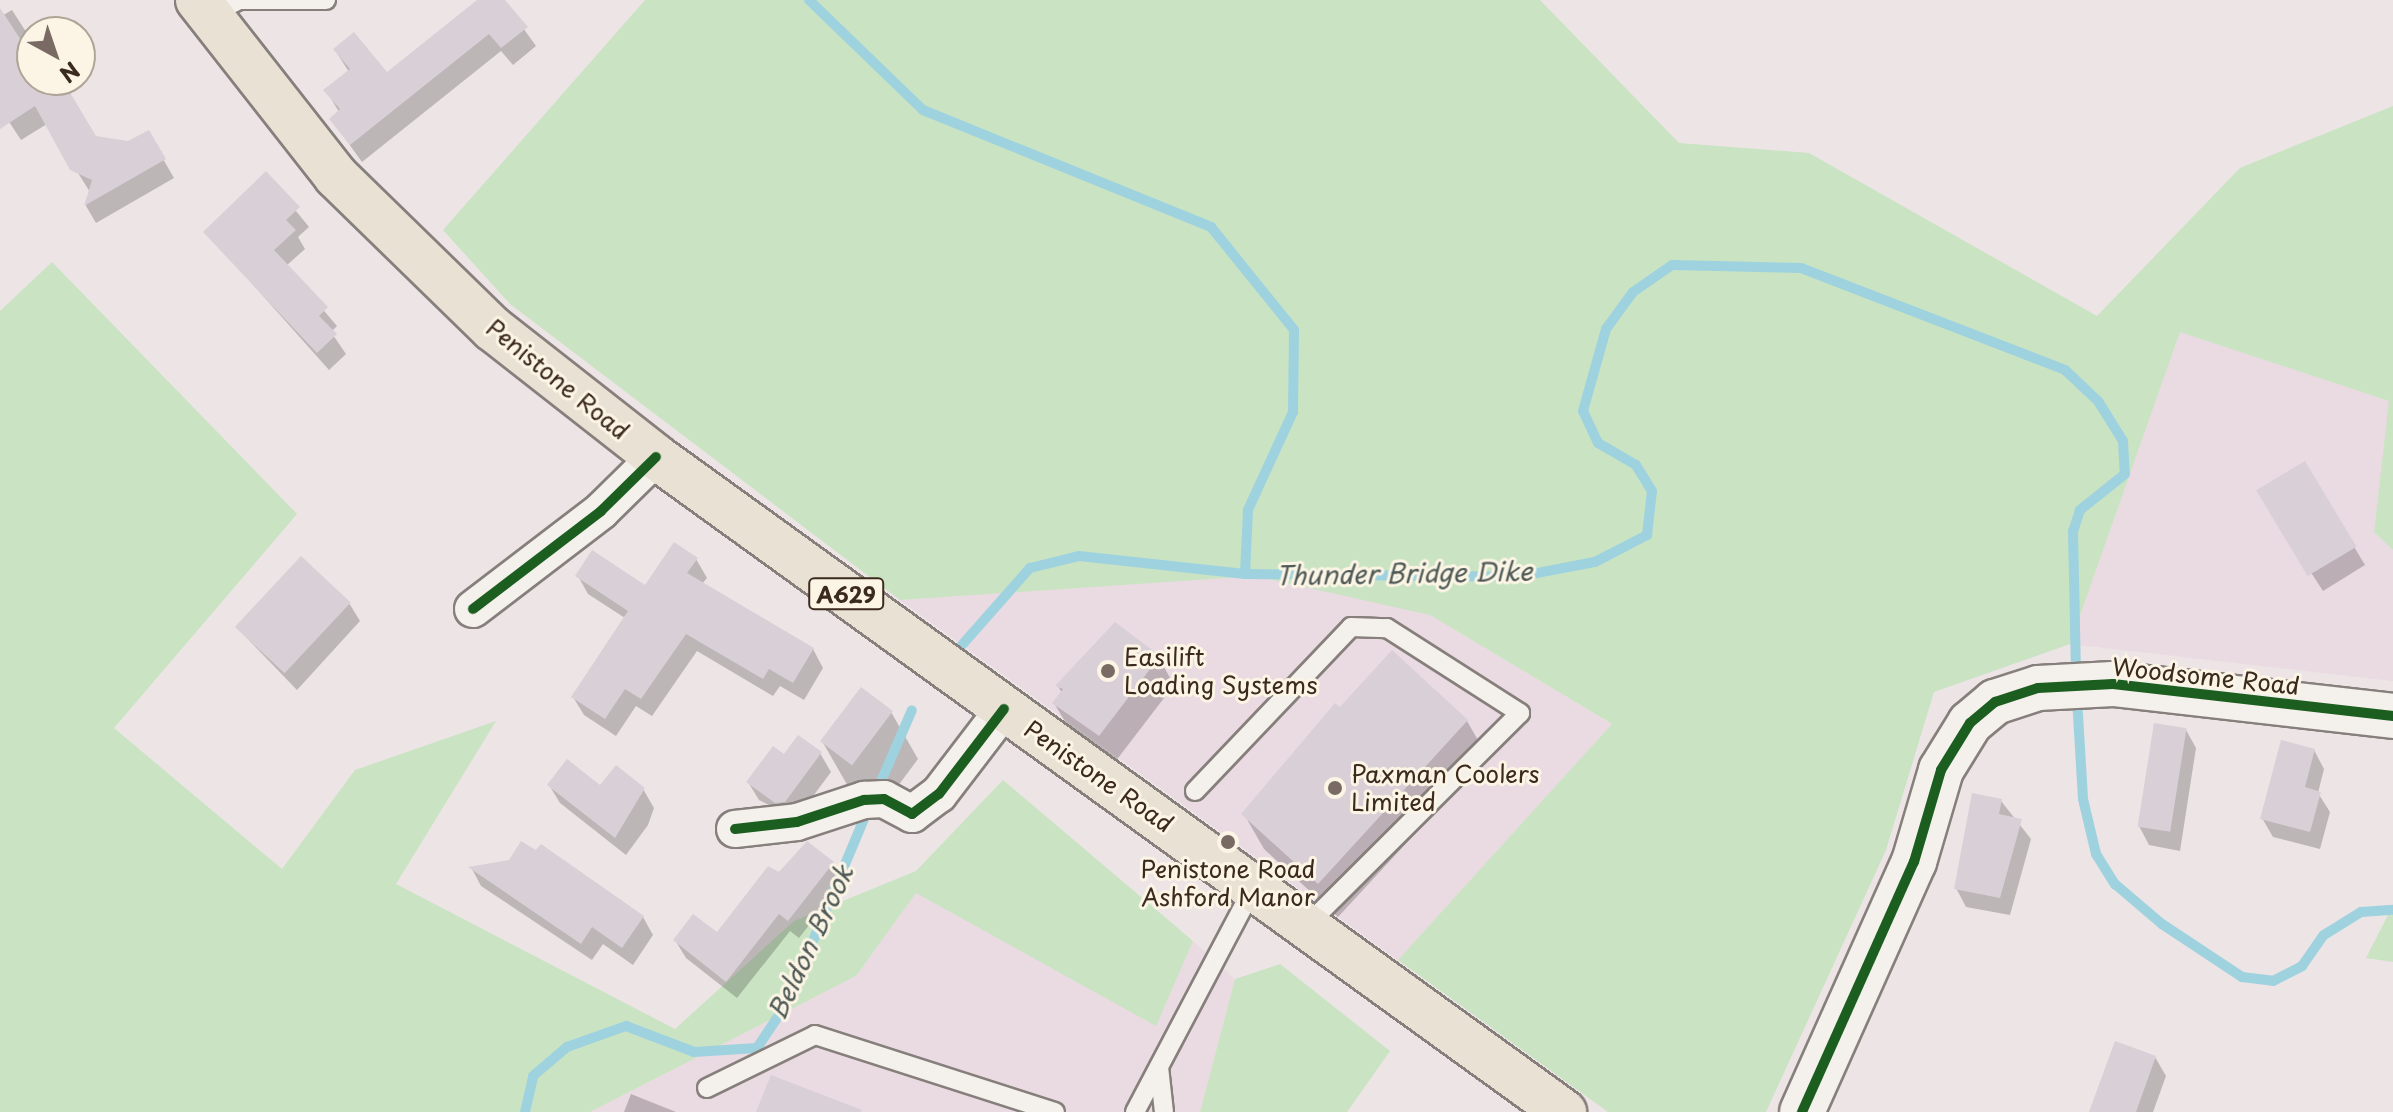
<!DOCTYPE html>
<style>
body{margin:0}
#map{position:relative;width:2393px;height:1112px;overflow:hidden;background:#ece4e5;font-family:"Playpen Sans",sans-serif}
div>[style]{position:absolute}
.built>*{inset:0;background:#eadae2}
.green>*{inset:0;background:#cae4c3}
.shadow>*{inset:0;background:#0003}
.stream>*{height:10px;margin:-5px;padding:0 5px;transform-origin:5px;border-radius:5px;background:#9fd2df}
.building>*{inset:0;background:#d9cfd7;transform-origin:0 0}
.roads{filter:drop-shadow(2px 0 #867f7c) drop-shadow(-2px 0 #867f7c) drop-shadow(0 2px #867f7c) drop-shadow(0 -2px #867f7c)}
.lane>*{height:18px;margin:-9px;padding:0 9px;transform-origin:9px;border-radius:9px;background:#f4f0eb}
.street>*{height:36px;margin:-18px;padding:0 18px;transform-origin:18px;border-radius:18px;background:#f4f0eb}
.secondary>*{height:44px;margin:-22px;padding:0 22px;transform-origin:22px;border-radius:22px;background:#f4f0eb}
.highway>*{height:44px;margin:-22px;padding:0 22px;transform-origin:22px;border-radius:22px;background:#e9e2d4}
.cycleway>*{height:10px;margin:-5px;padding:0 5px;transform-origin:5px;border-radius:5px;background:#1b5e20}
.dots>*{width:22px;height:22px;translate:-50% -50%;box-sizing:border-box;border:4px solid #fcf5e5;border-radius:50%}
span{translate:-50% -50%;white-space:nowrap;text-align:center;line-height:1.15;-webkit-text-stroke:6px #fcf5e5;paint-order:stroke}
.shield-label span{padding:2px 6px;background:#fcf5e5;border:2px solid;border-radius:6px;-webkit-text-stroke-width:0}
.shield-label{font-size:22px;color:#3b2a1e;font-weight:700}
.street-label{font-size:24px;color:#3b2a1e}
.poi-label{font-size:24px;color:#3b2a1e}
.left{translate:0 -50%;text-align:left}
.water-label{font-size:26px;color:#4f5a57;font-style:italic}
.north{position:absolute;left:16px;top:16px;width:80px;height:80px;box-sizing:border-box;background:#fcf5e5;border:2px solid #afa495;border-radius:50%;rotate:140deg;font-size:22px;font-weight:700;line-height:32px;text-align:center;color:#3b2a1e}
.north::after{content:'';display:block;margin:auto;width:28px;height:36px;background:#796b64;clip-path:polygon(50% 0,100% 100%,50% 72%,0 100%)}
</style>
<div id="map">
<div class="built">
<i style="clip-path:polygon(2180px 332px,2390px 401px,2374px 532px,2393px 550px,2393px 681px,2070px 644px)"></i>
<i style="clip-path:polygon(1275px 574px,1430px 615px,1613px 725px,1398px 960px,900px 600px)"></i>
<i style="clip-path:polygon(916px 892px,1155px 1025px,1193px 941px,1235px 979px,1200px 1112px,590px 1112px,856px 976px)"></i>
</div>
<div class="green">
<i style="clip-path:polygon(645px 0,1540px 0,1679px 143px,1809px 153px,2097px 316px,2240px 168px,2393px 106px,2393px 550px,2374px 532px,2389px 401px,2180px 332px,2070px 644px,1934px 692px,1886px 850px,1766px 1112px,1608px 1112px,1398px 960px,1612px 724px,1430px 615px,1255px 576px,900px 600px,510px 304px,443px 230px)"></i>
<i style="clip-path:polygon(52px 262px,297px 514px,114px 728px,282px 869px,355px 770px,496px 721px,396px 884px,675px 1029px,794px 921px,916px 871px,1003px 780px,1193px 941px,1156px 1026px,916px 893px,856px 976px,590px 1112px,0 1112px,0 311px)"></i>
<i style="clip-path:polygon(2393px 905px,2393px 962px,2366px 958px)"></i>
<i style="clip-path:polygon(1280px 964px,1390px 1051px,1347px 1112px,1200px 1112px,1235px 979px)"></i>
</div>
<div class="shadow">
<i style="clip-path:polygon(479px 0,503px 0,536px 46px,513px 65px,501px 51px,362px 162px,331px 119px,339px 112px,326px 90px,349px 72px,335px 50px,387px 74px)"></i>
<i style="clip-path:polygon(12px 10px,32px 41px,32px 80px,58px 80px,95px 138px,129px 143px,148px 133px,174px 178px,96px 223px,86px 206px,90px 192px,47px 124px,21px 140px,0 108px,0 17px)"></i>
<i style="clip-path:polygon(266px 174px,309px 227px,298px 237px,305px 249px,286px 266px,337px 326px,331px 332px,346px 354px,329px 370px,206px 232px)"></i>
<i style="clip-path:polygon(2304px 464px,2365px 565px,2323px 591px,2270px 509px)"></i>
<i style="clip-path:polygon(696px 559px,707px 578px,702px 584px,813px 649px,823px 668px,804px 700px,780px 686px,773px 696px,697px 651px,652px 716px,636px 706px,616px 736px,584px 715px,573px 697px,625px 618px,588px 594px,578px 576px,646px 588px)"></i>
<i style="clip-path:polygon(349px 603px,360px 621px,297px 690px,238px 629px)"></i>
<i style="clip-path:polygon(1115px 625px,1159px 658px,1174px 685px,1115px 762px,1070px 730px,1054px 703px,1062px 693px,1058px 686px)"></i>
<i style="clip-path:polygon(1340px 710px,1467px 721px,1487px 756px,1338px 917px,1264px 849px,1244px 814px)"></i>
<i style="clip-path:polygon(891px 712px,918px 759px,880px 810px,849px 788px,822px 741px)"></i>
<i style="clip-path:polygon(2186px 730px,2196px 748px,2180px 851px,2149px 845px,2139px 826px)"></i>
<i style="clip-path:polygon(2314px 750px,2324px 769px,2318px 793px,2330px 812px,2320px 849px,2273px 837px,2262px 818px)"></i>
<i style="clip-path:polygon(820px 753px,831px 772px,796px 819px,759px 800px,748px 782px,784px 757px)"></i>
<i style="clip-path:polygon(549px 785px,643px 789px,654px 808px,648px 825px,626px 855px,560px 803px)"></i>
<i style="clip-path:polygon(2001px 801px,2031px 839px,2010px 915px,1966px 907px,1956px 888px)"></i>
<i style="clip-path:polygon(807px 844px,843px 882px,799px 938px,790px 931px,737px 998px,686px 958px,675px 940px,717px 935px)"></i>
<i style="clip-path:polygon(472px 869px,643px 917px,653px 935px,633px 965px,603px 944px,592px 960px,481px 886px)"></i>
<i style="clip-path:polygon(2155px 1057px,2166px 1076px,2153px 1112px,2092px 1112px)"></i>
<i style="clip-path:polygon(631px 1094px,676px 1112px,624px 1112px)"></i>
</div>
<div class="stream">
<i style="left:809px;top:0;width:158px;rotate:44deg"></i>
<i style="left:923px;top:110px;width:311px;rotate:22.1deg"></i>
<i style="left:1211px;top:227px;width:132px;rotate:51.1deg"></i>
<i style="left:1294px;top:330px;width:82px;rotate:90.7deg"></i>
<i style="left:1293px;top:412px;width:108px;rotate:114.7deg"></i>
<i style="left:1248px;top:510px;width:64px;rotate:92.7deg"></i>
<i style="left:1245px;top:574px;width:271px;rotate:0.6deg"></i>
<i style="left:1516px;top:577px;width:80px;rotate:-10.8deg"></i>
<i style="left:1595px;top:562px;width:59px;rotate:-27.4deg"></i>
<i style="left:1647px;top:535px;width:44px;rotate:-83.5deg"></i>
<i style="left:1652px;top:491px;width:31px;rotate:-122deg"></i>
<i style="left:1636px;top:465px;width:44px;rotate:-149.9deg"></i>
<i style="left:1598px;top:443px;width:35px;rotate:-115deg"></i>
<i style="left:1583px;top:411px;width:85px;rotate:-74.3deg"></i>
<i style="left:1606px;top:329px;width:46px;rotate:-53.9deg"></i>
<i style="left:1633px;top:292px;width:47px;rotate:-34.7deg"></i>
<i style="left:1672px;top:265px;width:129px;rotate:1.3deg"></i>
<i style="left:1801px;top:268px;width:283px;rotate:21.1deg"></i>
<i style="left:2065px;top:370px;width:45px;rotate:43.2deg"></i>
<i style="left:2098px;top:401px;width:47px;rotate:58deg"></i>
<i style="left:2123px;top:441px;width:33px;rotate:87deg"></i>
<i style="left:2125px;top:474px;width:58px;rotate:141.3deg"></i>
<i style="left:2080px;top:510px;width:22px;rotate:108deg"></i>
<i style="left:2073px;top:531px;width:147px;rotate:88.8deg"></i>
<i style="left:962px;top:645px;width:103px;rotate:-48.6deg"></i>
<i style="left:1030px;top:568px;width:50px;rotate:-13.8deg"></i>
<i style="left:1079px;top:556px;width:167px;rotate:6.2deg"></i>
<i style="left:2077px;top:698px;width:101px;rotate:86.6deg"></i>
<i style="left:2083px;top:799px;width:57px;rotate:76.7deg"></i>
<i style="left:2096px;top:854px;width:36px;rotate:58deg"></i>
<i style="left:2115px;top:884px;width:62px;rotate:40.4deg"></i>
<i style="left:2162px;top:924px;width:96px;rotate:33.5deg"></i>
<i style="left:2242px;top:977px;width:31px;rotate:7deg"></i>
<i style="left:2273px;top:981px;width:33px;rotate:-27deg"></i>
<i style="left:2302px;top:966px;width:38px;rotate:-55deg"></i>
<i style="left:2324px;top:935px;width:44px;rotate:-31.9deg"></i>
<i style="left:2361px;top:912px;width:32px;rotate:-4deg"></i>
<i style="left:876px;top:793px;width:90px;rotate:-66.6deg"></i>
<i style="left:525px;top:1112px;width:37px;rotate:-77deg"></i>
<i style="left:533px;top:1076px;width:45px;rotate:-40.5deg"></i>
<i style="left:567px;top:1047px;width:63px;rotate:-19.6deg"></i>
<i style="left:626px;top:1026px;width:73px;rotate:20.9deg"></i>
<i style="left:694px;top:1052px;width:63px;rotate:-3.6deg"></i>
<i style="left:757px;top:1048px;width:54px;rotate:-56.3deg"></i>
<i style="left:787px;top:1003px;width:212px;rotate:-67.3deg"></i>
</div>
<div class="building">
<i style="clip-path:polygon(477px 0,505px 0,528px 27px,501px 48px,489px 34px,350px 145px,329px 119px,340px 109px,323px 90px,350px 69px,333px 49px,354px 32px,387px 72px)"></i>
<i style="clip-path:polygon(0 8px,32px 57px,32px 80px,76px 80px,66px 86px,96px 136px,128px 141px,149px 130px,166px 159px,84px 206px,92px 180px,70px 170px,35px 106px,0 129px)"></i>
<i style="clip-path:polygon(266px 171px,300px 207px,286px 220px,296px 230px,274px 250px,328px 307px,319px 316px,337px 334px,317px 353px,203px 232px)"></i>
<i style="left:2305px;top:461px;width:100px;height:57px;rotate:59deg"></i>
<i style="clip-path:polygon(674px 542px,698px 558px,687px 573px,814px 648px,793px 683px,769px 669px,763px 679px,686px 634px,641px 699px,625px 689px,605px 719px,571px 697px,628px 611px,575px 576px,592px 550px,645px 585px)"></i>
<i style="left:301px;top:556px;width:68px;height:97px;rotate:43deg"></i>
<i style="clip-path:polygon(1115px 622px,1160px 656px,1099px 736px,1052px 703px,1063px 689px,1055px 686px)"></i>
<i style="clip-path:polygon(1392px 650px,1468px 720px,1318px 884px,1241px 814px,1335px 703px,1340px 707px)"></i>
<i style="left:861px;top:687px;width:40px;height:68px;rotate:37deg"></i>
<i style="left:2154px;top:723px;width:33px;height:105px;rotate:9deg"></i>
<i style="clip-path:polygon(798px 735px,822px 752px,785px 802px,775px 803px,746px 782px,773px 746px,784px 754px)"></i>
<i style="clip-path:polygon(2281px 740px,2315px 749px,2305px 787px,2321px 792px,2310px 832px,2260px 819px)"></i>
<i style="clip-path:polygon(567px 759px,600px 785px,616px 765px,645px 788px,615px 838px,547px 785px)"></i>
<i style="clip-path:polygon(1972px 793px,2002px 799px,1999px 814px,2022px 819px,2000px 898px,1954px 889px)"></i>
<i style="clip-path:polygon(521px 841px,536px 850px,541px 844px,644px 916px,622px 948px,592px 927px,581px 944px,468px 867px,509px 860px)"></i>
<i style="clip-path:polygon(807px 841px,834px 862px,788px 921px,779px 914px,726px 982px,673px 940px,693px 914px,717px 932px,768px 866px,779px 872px)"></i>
<i style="clip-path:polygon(2115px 1041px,2156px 1056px,2136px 1112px,2089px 1112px)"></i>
<i style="clip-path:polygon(771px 1075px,862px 1110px,861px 1112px,756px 1112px)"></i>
</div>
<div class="roads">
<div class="lane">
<i style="left:210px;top:15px;width:34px;rotate:-27deg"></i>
<i style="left:240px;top:0;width:86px"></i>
<i style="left:1195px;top:791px;width:226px;rotate:-46.4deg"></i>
<i style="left:1351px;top:627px;width:36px;rotate:2deg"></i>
<i style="left:1387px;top:628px;width:158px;rotate:32.6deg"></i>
<i style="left:1520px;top:713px;width:301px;rotate:135.1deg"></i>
<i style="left:1159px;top:1067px;width:45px;rotate:83.7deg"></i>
<i style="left:707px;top:1088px;width:120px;rotate:-26.1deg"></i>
<i style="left:815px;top:1035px;width:252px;rotate:17.8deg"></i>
<i style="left:1135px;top:1112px;width:253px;rotate:-62.2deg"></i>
</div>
<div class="street">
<i style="left:473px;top:609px;width:161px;rotate:-37.4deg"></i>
<i style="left:601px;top:511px;width:77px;rotate:-44.5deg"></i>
<i style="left:735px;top:829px;width:62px;rotate:-6.4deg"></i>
<i style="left:797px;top:822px;width:71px;rotate:-18.2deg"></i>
<i style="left:864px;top:800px;width:20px;rotate:-3deg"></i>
<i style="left:884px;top:799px;width:32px;rotate:28deg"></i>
<i style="left:912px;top:814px;width:34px;rotate:-37deg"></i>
<i style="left:939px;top:794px;width:107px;rotate:-52.6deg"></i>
</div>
<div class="secondary">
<i style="left:1802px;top:1112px;width:274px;rotate:-65.9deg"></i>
<i style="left:1914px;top:862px;width:96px;rotate:-73.6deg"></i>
<i style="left:1941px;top:770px;width:55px;rotate:-58.3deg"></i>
<i style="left:1970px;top:723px;width:33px;rotate:-40deg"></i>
<i style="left:1995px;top:702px;width:45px;rotate:-18deg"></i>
<i style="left:2038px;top:688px;width:75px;rotate:-3.1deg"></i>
<i style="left:2113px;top:684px;width:282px;rotate:6.5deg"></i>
</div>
<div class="highway">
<i style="left:198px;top:0;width:224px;rotate:51.9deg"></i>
<i style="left:336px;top:176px;width:219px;rotate:44.3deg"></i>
<i style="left:493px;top:329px;width:207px;rotate:38.1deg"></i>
<i style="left:656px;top:457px;width:1120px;rotate:35.81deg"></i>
</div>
</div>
<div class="cycleway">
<i style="left:473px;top:609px;width:161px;rotate:-37.4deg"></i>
<i style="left:601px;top:511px;width:77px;rotate:-44.5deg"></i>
<i style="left:735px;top:829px;width:62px;rotate:-6.4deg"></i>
<i style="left:797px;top:822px;width:71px;rotate:-18.2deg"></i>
<i style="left:864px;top:800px;width:20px;rotate:-3deg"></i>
<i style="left:884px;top:799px;width:32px;rotate:28deg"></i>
<i style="left:912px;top:814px;width:34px;rotate:-37deg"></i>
<i style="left:939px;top:794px;width:107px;rotate:-52.6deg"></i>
<i style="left:1802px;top:1112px;width:274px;rotate:-65.9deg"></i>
<i style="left:1914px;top:862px;width:96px;rotate:-73.6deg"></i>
<i style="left:1941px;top:770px;width:55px;rotate:-58.3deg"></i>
<i style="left:1970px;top:723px;width:33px;rotate:-40deg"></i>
<i style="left:1995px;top:702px;width:45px;rotate:-18deg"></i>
<i style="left:2038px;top:688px;width:75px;rotate:-3.1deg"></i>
<i style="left:2113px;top:684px;width:282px;rotate:6.5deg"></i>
</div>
<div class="dots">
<i style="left:1108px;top:671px;background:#796b64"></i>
<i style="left:1335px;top:788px;background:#796b64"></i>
<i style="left:1228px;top:842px;background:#796b64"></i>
</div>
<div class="shield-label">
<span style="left:846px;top:594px">A629</span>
</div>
<div class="street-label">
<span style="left:558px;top:379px;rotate:39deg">Penistone Road</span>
<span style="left:2206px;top:676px;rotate:6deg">Woodsome Road</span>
<span style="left:1099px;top:776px;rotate:35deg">Penistone Road</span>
</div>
<div class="poi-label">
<span class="left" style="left:1124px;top:671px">Easilift<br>Loading Systems</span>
<span class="left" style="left:1351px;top:788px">Paxman Coolers<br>Limited</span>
<span style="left:1228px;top:883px">Penistone Road<br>Ashford Manor</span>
</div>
<div class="water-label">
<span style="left:1404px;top:573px;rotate:-1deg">Thunder Bridge Dike</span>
<span style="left:810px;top:942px;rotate:-65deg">Beldon Brook</span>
</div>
<div class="north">N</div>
</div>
